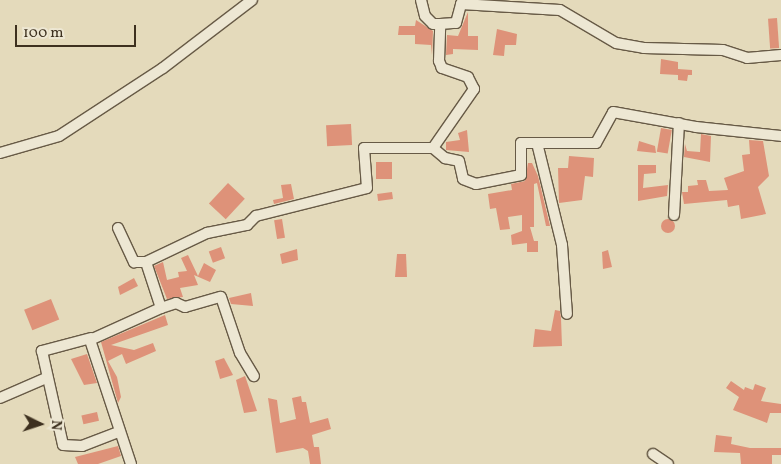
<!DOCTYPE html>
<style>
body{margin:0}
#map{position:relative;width:781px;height:464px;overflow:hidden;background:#e4dabb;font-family:Vollkorn,serif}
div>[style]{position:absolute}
.building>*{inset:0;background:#de9279;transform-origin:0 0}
.round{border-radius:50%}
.roads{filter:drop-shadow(1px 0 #675a46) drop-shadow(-1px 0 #675a46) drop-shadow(0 1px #675a46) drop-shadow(0 -1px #675a46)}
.minor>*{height:10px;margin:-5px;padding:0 5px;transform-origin:5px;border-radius:5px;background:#ede7d3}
span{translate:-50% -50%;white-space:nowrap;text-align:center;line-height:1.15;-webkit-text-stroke:4px #ede7d3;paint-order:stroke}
.north{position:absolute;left:15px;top:399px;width:50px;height:50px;-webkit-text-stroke:4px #ede7d3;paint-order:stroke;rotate:94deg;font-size:14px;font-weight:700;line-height:20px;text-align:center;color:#3d301f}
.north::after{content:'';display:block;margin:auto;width:18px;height:22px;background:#3d301f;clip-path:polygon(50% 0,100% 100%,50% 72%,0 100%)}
.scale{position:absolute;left:15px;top:25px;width:121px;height:22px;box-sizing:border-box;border:2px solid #3d301f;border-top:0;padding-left:6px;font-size:15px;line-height:18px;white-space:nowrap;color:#3d301f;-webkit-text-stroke:4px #ede7d3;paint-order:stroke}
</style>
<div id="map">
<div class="building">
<i style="clip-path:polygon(468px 12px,468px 36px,478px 36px,478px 50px,453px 49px,453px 54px,446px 55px,447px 35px,458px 36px)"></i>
<i style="left:777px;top:18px;width:30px;height:9px;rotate:86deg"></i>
<i style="clip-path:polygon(416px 20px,433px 31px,432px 55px,431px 45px,415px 44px,415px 35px,398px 35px,399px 26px,415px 26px)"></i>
<i style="clip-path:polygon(497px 29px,517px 34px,516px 45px,505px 45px,504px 56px,493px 55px)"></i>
<i style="clip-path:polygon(661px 59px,678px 62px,678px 69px,692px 70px,692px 75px,688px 75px,687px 81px,678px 80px,678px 75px,660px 74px)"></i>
<i style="left:351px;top:124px;width:21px;height:25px;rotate:87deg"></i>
<i style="left:661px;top:128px;width:11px;height:24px;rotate:10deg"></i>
<i style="clip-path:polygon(467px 130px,469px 152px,446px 150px,446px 142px,460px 140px,458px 133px)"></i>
<i style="clip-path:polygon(701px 134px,711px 136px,710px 162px,684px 157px,685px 144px,687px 151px,700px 152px)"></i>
<i style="clip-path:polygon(749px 140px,763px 141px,769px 176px,758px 187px,766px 214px,741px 219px,739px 205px,728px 207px,727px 200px,684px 204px,682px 192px,688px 192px,688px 186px,698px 185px,697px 180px,706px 180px,709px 191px,728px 190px,724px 178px,744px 171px,742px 155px,750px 154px)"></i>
<i style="clip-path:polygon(639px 141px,655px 146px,656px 153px,637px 151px)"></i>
<i style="clip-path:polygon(569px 156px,594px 158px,593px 177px,585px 176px,582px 200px,559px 203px,558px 168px,568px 168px)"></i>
<i style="left:376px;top:162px;width:16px;height:17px"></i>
<i style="clip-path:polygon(528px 163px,532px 163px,538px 176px,550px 226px,546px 226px,537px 183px,534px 184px,534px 227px,530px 227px,534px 241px,538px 241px,538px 252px,527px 252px,527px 243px,512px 245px,511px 235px,522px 231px,522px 215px,508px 217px,510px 229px,500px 230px,496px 208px,490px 209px,488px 194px,512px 190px,511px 184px,525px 181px)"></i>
<i style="clip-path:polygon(638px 165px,656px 165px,656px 173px,644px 174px,643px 188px,668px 185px,667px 196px,638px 201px)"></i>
<i style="left:228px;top:183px;width:23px;height:28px;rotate:43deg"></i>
<i style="clip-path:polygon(291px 184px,294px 199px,274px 204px,273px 200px,283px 198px,281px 185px)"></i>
<i style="left:392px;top:192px;width:7px;height:15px;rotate:82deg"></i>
<i style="left:282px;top:219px;width:19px;height:8px;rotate:81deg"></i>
<i class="round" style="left:661px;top:219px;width:14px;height:14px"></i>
<i style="left:221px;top:247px;width:12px;height:13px;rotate:70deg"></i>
<i style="clip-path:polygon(297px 249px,298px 260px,282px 264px,280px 254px)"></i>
<i style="clip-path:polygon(608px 250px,612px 267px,603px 269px,602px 252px)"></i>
<i style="clip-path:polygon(397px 254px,406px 254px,407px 277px,395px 277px)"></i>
<i style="clip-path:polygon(188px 255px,198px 276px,204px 263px,216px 270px,210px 282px,194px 275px,198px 285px,180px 288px,183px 297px,167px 299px,154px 266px,163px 262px,167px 280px,179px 277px,178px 272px,187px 271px,181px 258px)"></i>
<i style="clip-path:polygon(134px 278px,138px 286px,120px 295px,118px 287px)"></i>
<i style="clip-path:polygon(251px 293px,253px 306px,231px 304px,229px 298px)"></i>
<i style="left:51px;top:299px;width:22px;height:29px;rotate:68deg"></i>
<i style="clip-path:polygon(555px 310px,560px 311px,561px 318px,562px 346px,533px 347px,535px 329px,551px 331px)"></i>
<i style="clip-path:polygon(165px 315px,168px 325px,111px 345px,134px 350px,153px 343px,156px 351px,126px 364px,122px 354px,108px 361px,117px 377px,121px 397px,118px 403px,101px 342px)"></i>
<i style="clip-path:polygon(87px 354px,97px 383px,84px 385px,71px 359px)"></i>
<i style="clip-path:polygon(224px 358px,233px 375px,220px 379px,215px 361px)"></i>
<i style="clip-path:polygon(245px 376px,257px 411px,244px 413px,236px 380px)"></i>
<i style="clip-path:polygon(731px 381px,744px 390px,745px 387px,753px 390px,755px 384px,766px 388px,761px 401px,781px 404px,781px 413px,770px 413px,767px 423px,733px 410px,739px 397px,726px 388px)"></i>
<i style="clip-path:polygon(301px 396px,302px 402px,306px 402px,310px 423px,328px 418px,331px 429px,312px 435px,314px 447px,319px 447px,321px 464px,310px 464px,308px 451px,303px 448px,276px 453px,268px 398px,277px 400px,280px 423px,296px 419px,292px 398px)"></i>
<i style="left:97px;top:412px;width:9px;height:16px;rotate:77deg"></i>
<i style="clip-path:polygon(716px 435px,732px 437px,731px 444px,750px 448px,781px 448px,781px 455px,772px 455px,772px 464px,741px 464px,740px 453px,714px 452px)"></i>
<i style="clip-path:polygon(118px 446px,121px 456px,98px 464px,78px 464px,75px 457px)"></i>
</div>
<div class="roads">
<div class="minor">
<i style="left:421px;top:0;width:16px;rotate:76deg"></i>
<i style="left:425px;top:16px;width:11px;rotate:45deg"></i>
<i style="left:433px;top:24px;width:7px"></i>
<i style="left:537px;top:143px;width:105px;rotate:76.2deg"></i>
<i style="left:562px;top:245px;width:69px;rotate:85.9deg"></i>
<i style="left:433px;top:148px;width:16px;rotate:40deg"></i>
<i style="left:445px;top:158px;width:14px;rotate:12deg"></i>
<i style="left:459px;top:161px;width:18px;rotate:77deg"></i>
<i style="left:463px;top:179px;width:14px;rotate:21deg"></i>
<i style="left:476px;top:184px;width:46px;rotate:-11.3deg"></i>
<i style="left:521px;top:175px;width:32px;rotate:-90deg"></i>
<i style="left:521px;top:143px;width:75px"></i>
<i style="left:596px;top:143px;width:35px;rotate:-61deg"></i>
<i style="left:613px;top:112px;width:84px;rotate:10.2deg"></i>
<i style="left:696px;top:127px;width:85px;rotate:6deg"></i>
<i style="left:0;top:153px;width:61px;rotate:-16.1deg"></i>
<i style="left:59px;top:136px;width:124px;rotate:-33.2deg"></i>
<i style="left:163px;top:68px;width:112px;rotate:-37.4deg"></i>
<i style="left:674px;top:215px;width:92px;rotate:-86.9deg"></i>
<i style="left:118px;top:228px;width:38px;rotate:65deg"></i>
<i style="left:134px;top:262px;width:12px"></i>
<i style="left:146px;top:262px;width:68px;rotate:-25.4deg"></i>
<i style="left:207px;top:233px;width:41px;rotate:-11.3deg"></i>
<i style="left:247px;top:225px;width:13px;rotate:-45deg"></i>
<i style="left:256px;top:216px;width:114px;rotate:-14.2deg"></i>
<i style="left:367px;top:188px;width:40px;rotate:-94.3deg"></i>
<i style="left:364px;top:148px;width:69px"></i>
<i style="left:433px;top:148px;width:72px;rotate:-55.2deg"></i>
<i style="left:474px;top:89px;width:13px;rotate:-117deg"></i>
<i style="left:468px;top:77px;width:28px;rotate:-161deg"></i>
<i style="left:442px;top:68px;width:8px;rotate:-113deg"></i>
<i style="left:439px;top:61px;width:37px;rotate:-88deg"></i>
<i style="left:440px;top:24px;width:16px;rotate:-4deg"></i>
<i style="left:456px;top:23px;width:20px;rotate:-75deg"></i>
<i style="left:461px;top:4px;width:99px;rotate:3.5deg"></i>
<i style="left:560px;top:10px;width:65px;rotate:30.5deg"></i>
<i style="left:616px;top:43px;width:28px;rotate:10deg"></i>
<i style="left:644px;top:48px;width:79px;rotate:1.5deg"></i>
<i style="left:723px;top:50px;width:25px;rotate:18deg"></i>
<i style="left:747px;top:58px;width:34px;rotate:-5deg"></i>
<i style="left:161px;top:308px;width:16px;rotate:-18deg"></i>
<i style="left:176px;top:303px;width:10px;rotate:24deg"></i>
<i style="left:185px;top:307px;width:37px;rotate:-16deg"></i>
<i style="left:221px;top:297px;width:59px;rotate:71.3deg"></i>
<i style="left:240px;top:353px;width:27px;rotate:59deg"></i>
<i style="left:91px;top:338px;width:51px;rotate:165.1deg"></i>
<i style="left:42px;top:351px;width:96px;rotate:77.4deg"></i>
<i style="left:63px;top:445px;width:19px;rotate:3deg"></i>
<i style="left:82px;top:446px;width:40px;rotate:-21deg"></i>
<i style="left:0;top:398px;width:50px;rotate:-23.5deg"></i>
<i style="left:653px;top:454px;width:18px;rotate:34deg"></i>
<i style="left:131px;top:464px;width:131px;rotate:-108.3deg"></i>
<i style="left:90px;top:340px;width:78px;rotate:-24.3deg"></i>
<i style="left:161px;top:308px;width:48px;rotate:-108.1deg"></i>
</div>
</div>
<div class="north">N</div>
<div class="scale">100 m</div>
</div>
